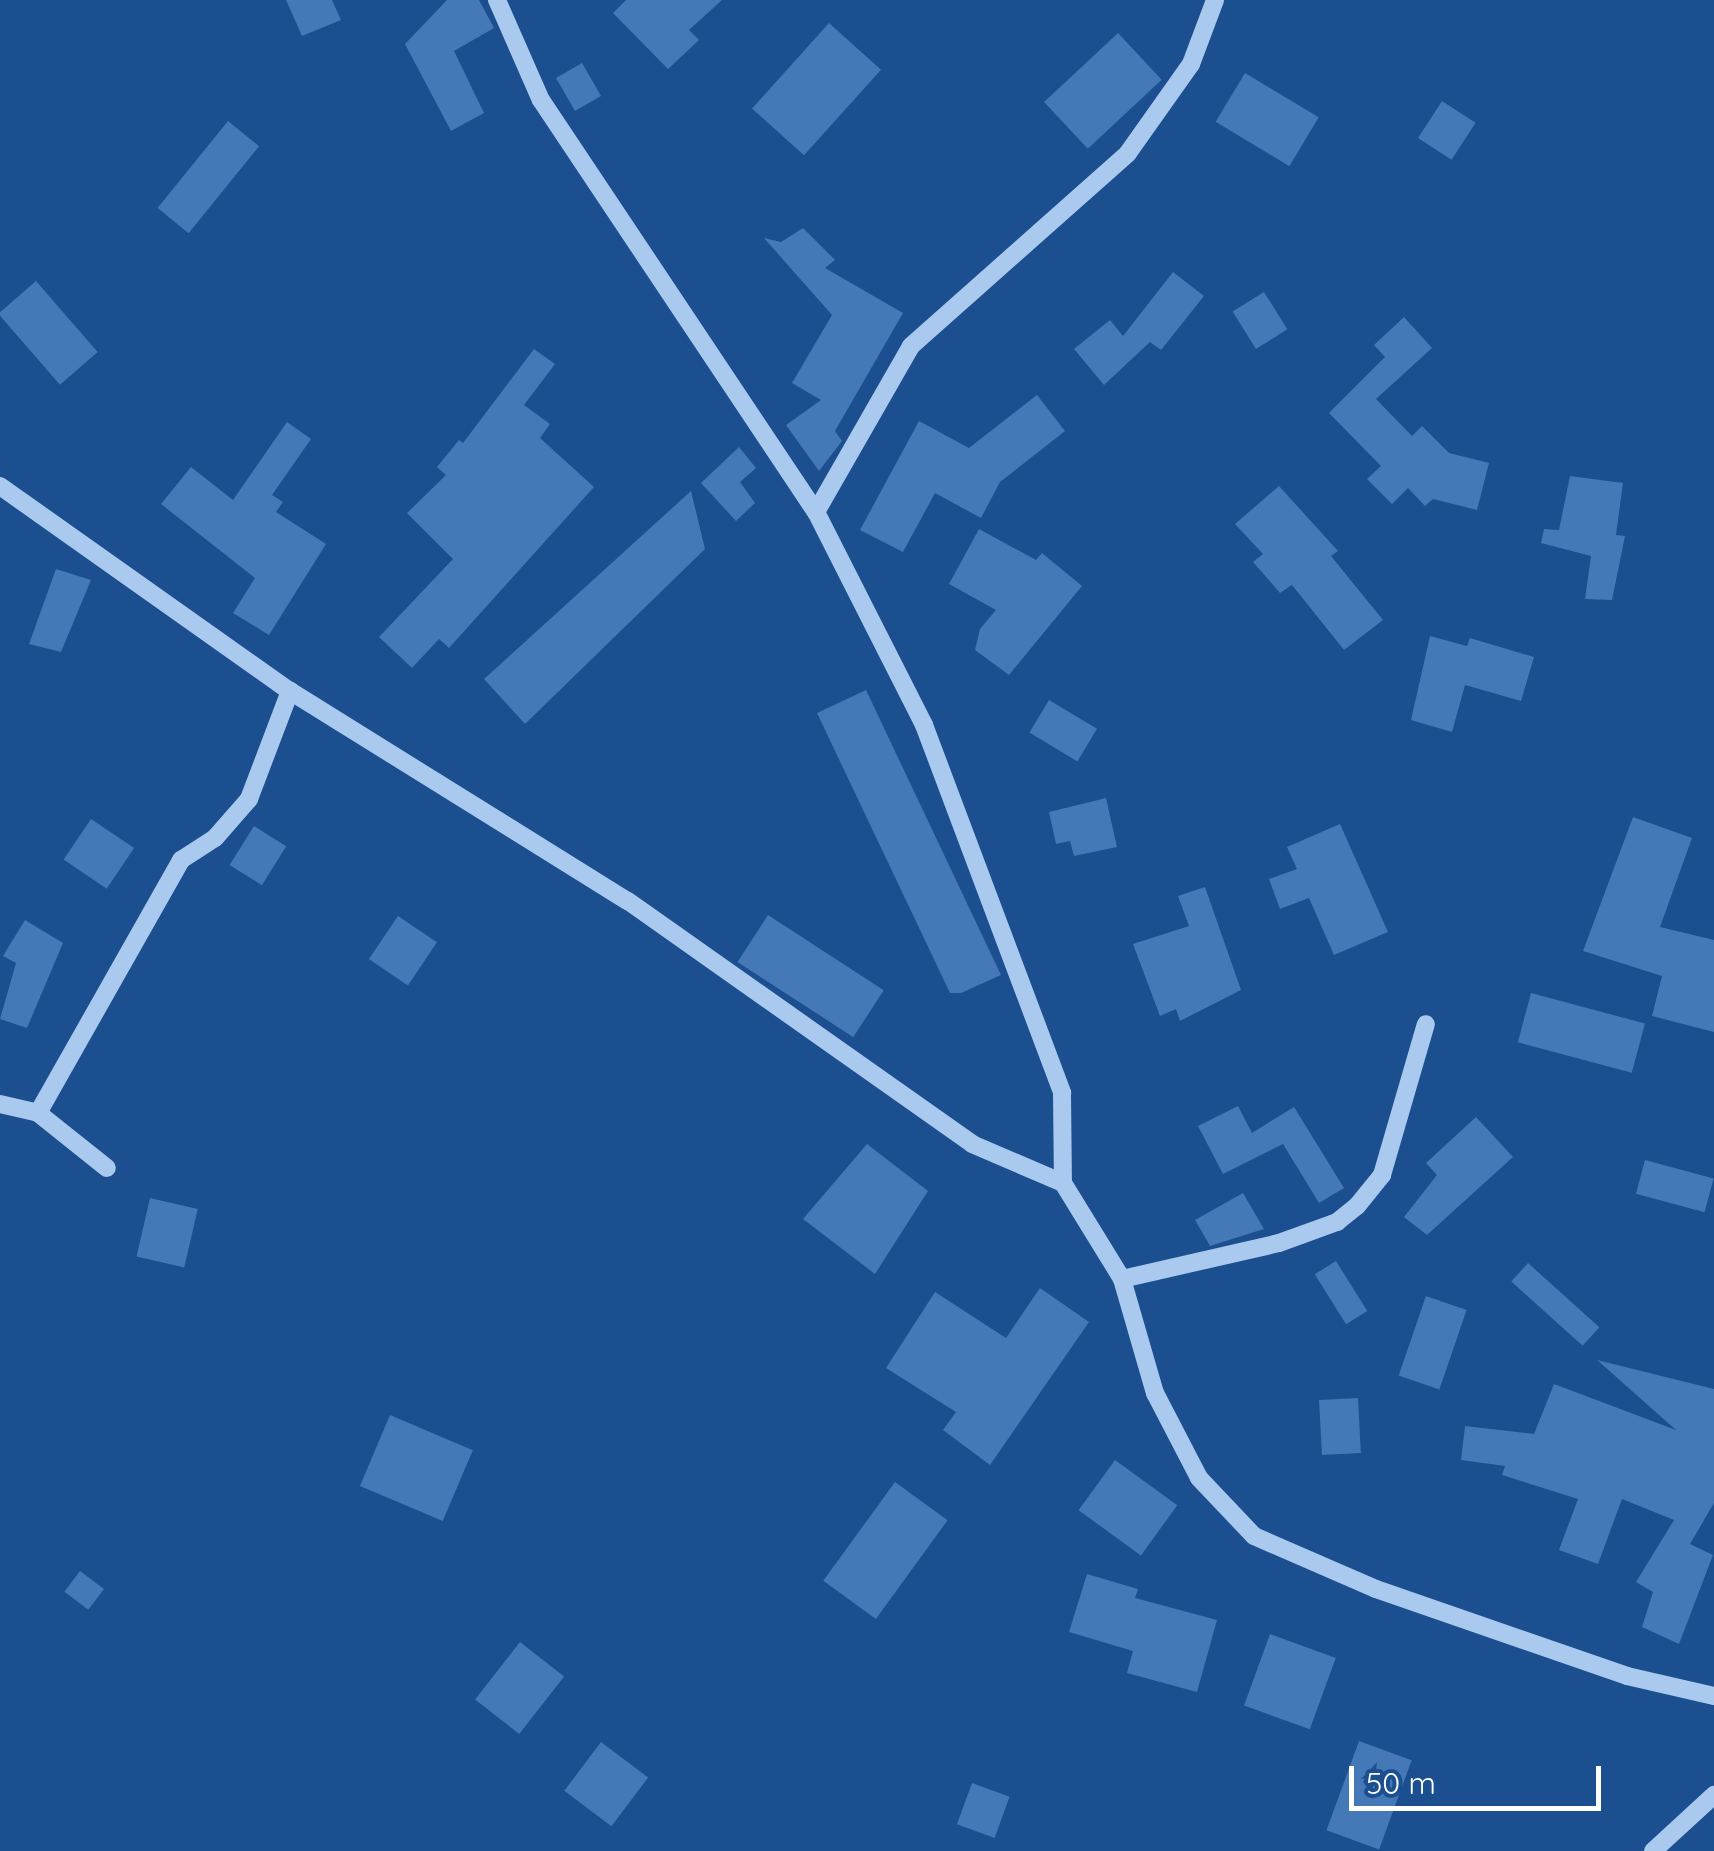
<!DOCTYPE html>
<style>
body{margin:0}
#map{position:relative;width:1714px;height:1851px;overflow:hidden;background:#1b4f8f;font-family:Quicksand,sans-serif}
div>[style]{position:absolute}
.building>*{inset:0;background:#4478b7;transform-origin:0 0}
.minor>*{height:18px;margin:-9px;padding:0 9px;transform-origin:9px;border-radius:9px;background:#a9c9ee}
span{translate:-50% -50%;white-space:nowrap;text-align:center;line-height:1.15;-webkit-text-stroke:9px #1b4f8f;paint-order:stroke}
.scale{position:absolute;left:1349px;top:1766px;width:252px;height:45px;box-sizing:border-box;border:5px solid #fff;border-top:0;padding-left:12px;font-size:30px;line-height:35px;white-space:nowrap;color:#fff;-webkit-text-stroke:8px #1b4f8f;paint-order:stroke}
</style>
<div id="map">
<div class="building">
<i style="clip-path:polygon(286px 0,332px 0,341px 20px,302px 36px)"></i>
<i style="clip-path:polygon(447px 0,479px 0,494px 28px,454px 51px,484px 113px,451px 131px,405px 44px)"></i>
<i style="clip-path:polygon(626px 0,722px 0,689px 30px,699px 40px,668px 69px,613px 13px)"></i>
<i style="left:829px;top:23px;width:70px;height:115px;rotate:42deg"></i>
<i style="left:1118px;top:33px;width:64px;height:101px;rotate:47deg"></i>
<i style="left:582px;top:63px;width:38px;height:30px;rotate:60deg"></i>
<i style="left:1245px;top:73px;width:86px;height:57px;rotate:31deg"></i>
<i style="left:1442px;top:101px;width:40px;height:44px;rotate:33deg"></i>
<i style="left:228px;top:121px;width:40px;height:112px;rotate:39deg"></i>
<i style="clip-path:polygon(803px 228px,835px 260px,825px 268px,903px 313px,835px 431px,842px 441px,819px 471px,786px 425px,821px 400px,792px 383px,832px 315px,764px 238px,781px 242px)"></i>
<i style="clip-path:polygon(1173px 272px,1204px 296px,1161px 350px,1150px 342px,1104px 385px,1074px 349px,1110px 320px,1123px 336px)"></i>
<i style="left:36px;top:281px;width:94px;height:50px;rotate:49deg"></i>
<i style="left:1264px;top:292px;width:44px;height:37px;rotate:58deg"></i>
<i style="clip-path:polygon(1404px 317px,1432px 348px,1376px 399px,1412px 436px,1422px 426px,1449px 453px,1489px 463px,1477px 510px,1433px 499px,1425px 506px,1408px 488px,1392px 504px,1367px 479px,1381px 466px,1329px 413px,1385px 357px,1374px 345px)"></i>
<i style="clip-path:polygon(534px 349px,555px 364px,524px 405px,550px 424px,540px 438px,594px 487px,449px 648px,439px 639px,412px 668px,379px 637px,453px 559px,407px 513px,446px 475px,437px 467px,459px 440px,463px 443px)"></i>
<i style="clip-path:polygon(1037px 395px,1065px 431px,1000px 482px,981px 518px,935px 493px,903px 552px,860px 530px,919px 421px,969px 448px)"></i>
<i style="clip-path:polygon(287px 422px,311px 439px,272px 495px,283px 502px,276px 512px,326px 544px,269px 635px,233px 613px,255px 578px,161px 504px,191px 467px,233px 500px)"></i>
<i style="clip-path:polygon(739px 447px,756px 468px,740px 482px,755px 503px,736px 521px,701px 483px)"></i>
<i style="clip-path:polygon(1570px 476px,1623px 483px,1616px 535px,1625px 536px,1612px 600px,1585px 599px,1591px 556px,1541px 543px,1544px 529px,1559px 530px)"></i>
<i style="clip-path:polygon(1279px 486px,1338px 551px,1331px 556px,1383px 620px,1344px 650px,1292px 585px,1280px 593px,1253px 562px,1263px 554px,1235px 524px)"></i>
<i style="clip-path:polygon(691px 491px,705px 549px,525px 724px,484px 679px)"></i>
<i style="clip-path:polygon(979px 529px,1036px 560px,1042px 553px,1082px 586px,1009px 675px,975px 650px,980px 629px,996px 610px,949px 584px)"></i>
<i style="clip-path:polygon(56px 569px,91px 580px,61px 652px,29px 644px)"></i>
<i style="clip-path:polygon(1430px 636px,1467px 646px,1470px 638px,1534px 657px,1521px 701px,1465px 685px,1452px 732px,1411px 720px)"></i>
<i style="clip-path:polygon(866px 690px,1001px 975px,961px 993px,950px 993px,817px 713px)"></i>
<i style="left:1049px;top:700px;width:56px;height:38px;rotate:31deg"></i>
<i style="clip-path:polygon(1106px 798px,1117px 847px,1074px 856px,1070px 841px,1056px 844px,1049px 812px)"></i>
<i style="clip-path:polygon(1633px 817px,1692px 838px,1660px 927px,1714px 940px,1714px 1032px,1652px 1016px,1662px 976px,1583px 951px)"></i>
<i style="left:91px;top:819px;width:52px;height:49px;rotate:34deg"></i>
<i style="clip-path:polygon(1340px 824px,1388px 932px,1334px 955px,1309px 898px,1280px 909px,1269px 879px,1297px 869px,1287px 847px)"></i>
<i style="left:254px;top:826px;width:38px;height:46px;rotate:32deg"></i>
<i style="clip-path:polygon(1205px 887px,1241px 990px,1180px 1021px,1176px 1009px,1160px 1016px,1133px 944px,1189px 926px,1178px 896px)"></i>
<i style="left:768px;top:915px;width:138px;height:56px;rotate:33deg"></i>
<i style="left:398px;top:916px;width:47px;height:52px;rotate:34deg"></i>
<i style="clip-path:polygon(25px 920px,63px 943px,27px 1028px,0 1019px,16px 963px,3px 956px)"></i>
<i style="left:1531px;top:993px;width:118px;height:51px;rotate:15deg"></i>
<i style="clip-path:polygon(1238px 1106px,1252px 1133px,1294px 1107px,1344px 1188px,1319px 1203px,1283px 1144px,1223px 1174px,1198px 1126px)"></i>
<i style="clip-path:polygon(1476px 1117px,1513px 1157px,1427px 1235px,1404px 1217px,1437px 1175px,1426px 1163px)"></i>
<i style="clip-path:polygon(867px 1144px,928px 1191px,875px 1274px,803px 1219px)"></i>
<i style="left:1645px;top:1160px;width:71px;height:35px;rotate:15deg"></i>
<i style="clip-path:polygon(1243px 1193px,1264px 1229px,1210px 1246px,1195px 1220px)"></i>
<i style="left:150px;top:1198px;width:49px;height:60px;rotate:13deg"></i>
<i style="left:1336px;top:1261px;width:59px;height:25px;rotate:58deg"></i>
<i style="left:1528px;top:1263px;width:96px;height:25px;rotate:42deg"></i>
<i style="clip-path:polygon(1040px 1288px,1089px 1322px,990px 1465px,943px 1430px,956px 1412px,886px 1368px,935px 1292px,1006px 1338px)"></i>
<i style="left:1426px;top:1296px;width:43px;height:84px;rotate:19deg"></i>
<i style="clip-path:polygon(1597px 1360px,1714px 1389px,1714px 1503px,1690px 1544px,1713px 1555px,1679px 1644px,1642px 1627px,1653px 1592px,1636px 1582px,1674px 1520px,1622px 1499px,1598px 1564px,1559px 1550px,1578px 1499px,1502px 1475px,1505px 1466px,1461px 1460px,1465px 1426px,1534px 1434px,1554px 1384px,1676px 1430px)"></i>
<i style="left:1358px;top:1398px;width:55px;height:39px;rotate:87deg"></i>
<i style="left:390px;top:1415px;width:90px;height:77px;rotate:23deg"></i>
<i style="left:1115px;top:1460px;width:77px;height:62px;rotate:36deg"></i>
<i style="left:895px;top:1482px;width:65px;height:122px;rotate:36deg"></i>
<i style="left:80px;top:1571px;width:30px;height:26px;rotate:37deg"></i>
<i style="clip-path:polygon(1087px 1574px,1138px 1589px,1135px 1598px,1217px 1620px,1197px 1692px,1127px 1673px,1133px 1651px,1069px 1632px)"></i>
<i style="left:1270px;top:1634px;width:70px;height:76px;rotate:20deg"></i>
<i style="left:520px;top:1642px;width:56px;height:73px;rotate:38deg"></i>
<i style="left:1359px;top:1741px;width:56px;height:95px;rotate:20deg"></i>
<i style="left:601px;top:1742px;width:59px;height:61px;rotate:37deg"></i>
<i style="left:972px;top:1783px;width:40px;height:44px;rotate:20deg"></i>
</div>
<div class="minor">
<i style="left:497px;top:0;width:109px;rotate:66.3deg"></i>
<i style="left:541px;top:100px;width:495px;rotate:56.3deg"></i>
<i style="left:816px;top:512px;width:239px;rotate:63.1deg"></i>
<i style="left:924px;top:725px;width:393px;rotate:69.4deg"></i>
<i style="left:1062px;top:1093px;width:90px;rotate:89.4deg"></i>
<i style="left:1063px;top:1183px;width:113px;rotate:58.4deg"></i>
<i style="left:1122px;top:1279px;width:119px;rotate:73.9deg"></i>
<i style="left:1155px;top:1393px;width:96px;rotate:62.6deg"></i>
<i style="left:1199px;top:1478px;width:80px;rotate:46.5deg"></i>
<i style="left:1254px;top:1536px;width:133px;rotate:23.5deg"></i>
<i style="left:1376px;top:1589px;width:266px;rotate:19.1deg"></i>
<i style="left:1627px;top:1676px;width:89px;rotate:12.9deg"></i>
<i style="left:0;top:486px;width:355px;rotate:35.3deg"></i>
<i style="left:290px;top:691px;width:398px;rotate:31.9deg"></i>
<i style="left:628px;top:901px;width:421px;rotate:35.2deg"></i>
<i style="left:972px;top:1144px;width:99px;rotate:23.2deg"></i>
<i style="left:816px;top:512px;width:191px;rotate:-60.2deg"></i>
<i style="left:911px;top:346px;width:290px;rotate:-41.6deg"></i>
<i style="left:1128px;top:153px;width:109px;rotate:-54.7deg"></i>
<i style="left:1191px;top:64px;width:68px;rotate:-69.4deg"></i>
<i style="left:0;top:1104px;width:39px;rotate:13deg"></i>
<i style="left:38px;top:1113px;width:88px;rotate:38.6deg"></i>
<i style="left:38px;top:1113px;width:291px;rotate:-60.5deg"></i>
<i style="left:181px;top:860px;width:40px;rotate:-32.9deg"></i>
<i style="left:215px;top:838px;width:52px;rotate:-48.9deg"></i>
<i style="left:249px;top:799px;width:116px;rotate:-69.2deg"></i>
<i style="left:1122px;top:1279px;width:161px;rotate:-12.9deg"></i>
<i style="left:1279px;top:1243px;width:62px;rotate:-19.9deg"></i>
<i style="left:1337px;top:1222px;width:26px;rotate:-39deg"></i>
<i style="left:1357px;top:1206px;width:40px;rotate:-51deg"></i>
<i style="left:1382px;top:1175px;width:157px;rotate:-73.8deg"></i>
<i style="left:1653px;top:1851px;width:83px;rotate:-42.6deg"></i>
</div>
<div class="scale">50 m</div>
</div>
